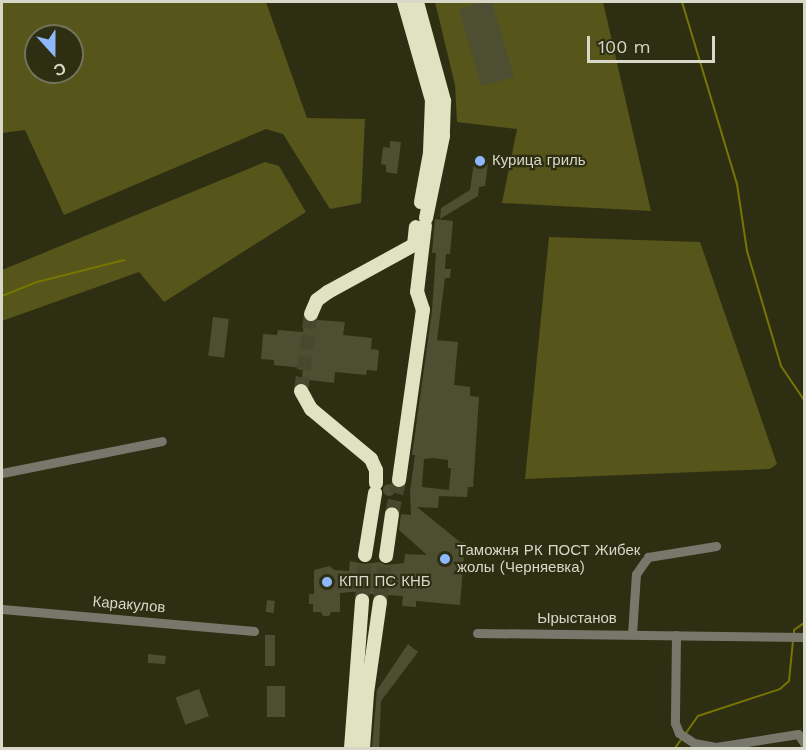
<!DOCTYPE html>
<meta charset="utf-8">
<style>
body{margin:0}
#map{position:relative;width:806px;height:750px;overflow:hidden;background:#2e2e13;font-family:"Work Sans",sans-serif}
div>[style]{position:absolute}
.green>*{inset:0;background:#56551a}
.stream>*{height:2px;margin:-1px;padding:0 1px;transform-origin:1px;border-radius:1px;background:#777503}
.building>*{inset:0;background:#4e4e32;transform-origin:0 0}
.round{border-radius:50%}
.highway-tunnel>*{height:14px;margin-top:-7px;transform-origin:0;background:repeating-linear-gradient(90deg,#47482e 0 14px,transparent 0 21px)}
.minor>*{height:9px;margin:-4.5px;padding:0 4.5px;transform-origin:4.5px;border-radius:4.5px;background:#77786b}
.highway>*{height:14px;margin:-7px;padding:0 7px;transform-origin:7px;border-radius:7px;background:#e1e2c2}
.dots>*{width:16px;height:16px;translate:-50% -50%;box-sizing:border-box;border:3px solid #2e2e13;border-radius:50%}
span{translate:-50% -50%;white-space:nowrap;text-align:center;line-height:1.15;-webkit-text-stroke:4.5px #2e2e13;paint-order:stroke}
.poi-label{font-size:15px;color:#d7d8c8}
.left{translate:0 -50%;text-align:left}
.street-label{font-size:15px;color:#d7d8c8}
.frame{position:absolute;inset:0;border:3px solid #d7d8c8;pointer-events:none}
.north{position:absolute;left:24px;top:24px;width:60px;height:60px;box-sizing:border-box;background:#2e2e13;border:2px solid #72725b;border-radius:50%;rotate:159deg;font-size:16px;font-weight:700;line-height:24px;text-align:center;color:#d7d8c8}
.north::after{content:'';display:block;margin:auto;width:21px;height:27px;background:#8db9fc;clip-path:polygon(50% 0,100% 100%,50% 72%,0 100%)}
.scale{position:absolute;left:587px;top:36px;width:128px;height:27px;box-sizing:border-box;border:3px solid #d7d8c8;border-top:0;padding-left:8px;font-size:18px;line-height:21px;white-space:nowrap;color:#d7d8c8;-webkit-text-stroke:4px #2e2e13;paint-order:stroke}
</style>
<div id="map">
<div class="green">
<i style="clip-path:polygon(evenodd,2px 2px,266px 2px,307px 118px,365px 119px,361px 203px,330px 209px,283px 134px,266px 129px,64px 215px,25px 130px,2px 133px,2px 2px,36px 36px,72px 36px,72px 72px,36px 72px,36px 36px)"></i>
<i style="clip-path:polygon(435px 2px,603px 2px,651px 211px,502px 203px,517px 129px,457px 122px,455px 85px)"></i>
<i style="clip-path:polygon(265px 162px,279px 166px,306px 212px,164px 302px,139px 272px,2px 321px,2px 270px)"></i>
<i style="clip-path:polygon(549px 237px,700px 242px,777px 464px,770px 469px,525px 479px)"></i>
</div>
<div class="stream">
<i style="left:682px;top:2px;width:190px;rotate:73.2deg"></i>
<i style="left:737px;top:184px;width:68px;rotate:81.5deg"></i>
<i style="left:747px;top:251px;width:120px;rotate:73.5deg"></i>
<i style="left:781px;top:366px;width:41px;rotate:55.9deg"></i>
<i style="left:2px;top:296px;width:38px;rotate:-22deg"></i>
<i style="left:37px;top:282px;width:90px;rotate:-14.2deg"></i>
<i style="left:794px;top:635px;width:5px;rotate:-90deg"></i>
<i style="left:794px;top:630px;width:12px;rotate:-35deg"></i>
<i style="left:686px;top:733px;width:21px;rotate:-55deg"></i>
<i style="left:698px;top:716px;width:86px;rotate:-18.2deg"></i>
<i style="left:780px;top:689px;width:12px;rotate:-42deg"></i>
<i style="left:789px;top:681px;width:40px;rotate:-84.3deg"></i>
<i style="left:675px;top:748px;width:14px;rotate:-54deg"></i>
</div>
<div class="building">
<i style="clip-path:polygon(484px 2px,492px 2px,514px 77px,481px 86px,459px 9px)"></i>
<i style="clip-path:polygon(390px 141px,401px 142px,397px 174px,386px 172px,386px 165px,381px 164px,383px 147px,390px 148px)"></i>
<i style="clip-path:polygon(475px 155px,485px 157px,484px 163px,488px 163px,485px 186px,479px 187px,478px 196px,440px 219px,441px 208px,470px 190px)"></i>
<i style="clip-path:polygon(evenodd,435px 219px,453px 221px,450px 254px,446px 254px,445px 269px,451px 269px,450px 278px,445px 278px,437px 340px,458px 342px,454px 385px,470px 387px,470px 396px,479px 397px,474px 473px,473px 487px,468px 487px,467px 497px,439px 496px,438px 508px,417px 507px,460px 542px,465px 542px,460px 605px,416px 601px,416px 607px,402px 606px,403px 596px,368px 594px,362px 591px,340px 593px,340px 612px,331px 612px,329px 616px,323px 616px,321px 612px,313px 612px,313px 604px,309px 604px,309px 594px,314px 594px,314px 570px,330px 566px,334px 570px,349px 571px,350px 561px,364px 564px,380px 562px,385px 565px,404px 563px,405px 554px,427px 555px,399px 530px,401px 514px,411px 515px,410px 492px,415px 455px,412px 455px,432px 311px,436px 253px,432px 253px,435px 219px,434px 458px,448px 460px,448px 468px,451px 468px,449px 490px,422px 487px,424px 459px,434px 458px)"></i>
<i style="left:213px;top:317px;width:16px;height:39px;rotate:7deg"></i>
<i style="clip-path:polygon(304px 320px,311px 323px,318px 320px,345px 322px,343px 335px,372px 338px,371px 349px,379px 350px,377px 371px,367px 370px,366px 375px,335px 372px,334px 383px,302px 379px,303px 368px,274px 365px,274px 360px,261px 359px,263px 334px,277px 335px,278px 330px,303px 332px)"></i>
<i class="round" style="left:383px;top:484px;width:12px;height:12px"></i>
<i style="left:267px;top:600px;width:8px;height:12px;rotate:7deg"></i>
<i style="left:265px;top:635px;width:10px;height:31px"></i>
<i style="clip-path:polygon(408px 644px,418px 652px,381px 701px,379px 748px,372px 748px,377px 690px)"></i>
<i style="clip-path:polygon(148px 654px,166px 656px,165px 664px,148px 663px)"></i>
<i style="left:267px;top:686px;width:18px;height:31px"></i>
<i style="left:199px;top:689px;width:29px;height:25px;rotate:70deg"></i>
</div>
<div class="highway-tunnel">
<i style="left:301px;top:391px;width:78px;rotate:-82.6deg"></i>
<i style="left:392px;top:514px;width:35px;rotate:-78deg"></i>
<i style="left:362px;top:600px;width:45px;rotate:-86.2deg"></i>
<i style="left:380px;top:602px;width:46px;rotate:-82.6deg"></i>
</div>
<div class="minor">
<i style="left:2px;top:473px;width:163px;rotate:-11.3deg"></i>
<i style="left:2px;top:609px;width:253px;rotate:5deg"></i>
<i style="left:477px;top:633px;width:327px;rotate:0.7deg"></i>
<i style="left:632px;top:634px;width:60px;rotate:-86.2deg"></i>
<i style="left:636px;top:574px;width:21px;rotate:-55deg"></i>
<i style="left:648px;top:557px;width:69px;rotate:-9.2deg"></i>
<i style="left:676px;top:635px;width:88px;rotate:90.7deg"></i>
<i style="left:675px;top:723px;width:11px;rotate:68deg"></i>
<i style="left:679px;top:733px;width:18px;rotate:34deg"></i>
<i style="left:694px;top:743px;width:22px;rotate:10deg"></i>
<i style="left:716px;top:747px;width:83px;rotate:-9deg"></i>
<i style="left:798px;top:734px;width:11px;rotate:56deg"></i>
</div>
<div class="highway">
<i style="left:404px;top:2px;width:102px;rotate:74.1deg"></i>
<i style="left:432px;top:100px;width:53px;rotate:92.2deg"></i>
<i style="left:430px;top:153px;width:50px;rotate:100.4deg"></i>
<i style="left:417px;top:2px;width:103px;rotate:74.7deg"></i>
<i style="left:444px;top:101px;width:35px;rotate:92deg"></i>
<i style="left:443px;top:136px;width:84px;rotate:101.7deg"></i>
<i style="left:311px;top:314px;width:15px;rotate:-67deg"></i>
<i style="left:317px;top:300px;width:14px;rotate:-36deg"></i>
<i style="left:328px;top:292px;width:98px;rotate:-28.7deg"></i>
<i style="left:414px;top:245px;width:18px;rotate:-84deg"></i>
<i style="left:301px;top:391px;width:21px;rotate:61deg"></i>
<i style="left:311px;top:409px;width:78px;rotate:39.8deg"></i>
<i style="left:371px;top:459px;width:12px;rotate:66deg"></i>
<i style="left:376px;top:470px;width:13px;rotate:90deg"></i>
<i style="left:399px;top:480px;width:172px;rotate:-82deg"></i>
<i style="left:423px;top:310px;width:19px;rotate:-108deg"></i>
<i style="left:417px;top:292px;width:67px;rotate:-83.2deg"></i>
<i style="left:365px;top:555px;width:63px;rotate:-80.8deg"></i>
<i style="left:386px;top:556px;width:42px;rotate:-81.9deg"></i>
<i style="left:351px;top:748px;width:148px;rotate:-85.7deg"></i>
<i style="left:363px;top:748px;width:55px;rotate:-85.8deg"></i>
<i style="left:367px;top:693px;width:92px;rotate:-81.9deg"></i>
</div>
<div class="dots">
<i style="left:480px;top:161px;background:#8db9fc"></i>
<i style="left:445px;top:559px;background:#8db9fc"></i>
<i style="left:327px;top:582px;background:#8db9fc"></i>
</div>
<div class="poi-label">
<span class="left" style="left:492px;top:161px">Курица гриль</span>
<span class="left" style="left:457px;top:559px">Таможня РК ПОСТ Жибек<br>жолы (Черняевка)</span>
<span class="left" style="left:339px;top:582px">КПП ПС КНБ</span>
</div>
<div class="street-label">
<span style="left:129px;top:605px;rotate:5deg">Каракулов</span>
<span style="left:577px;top:619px">Ырыстанов</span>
</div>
<div class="frame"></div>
<div class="north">С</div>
<div class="scale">100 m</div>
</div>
